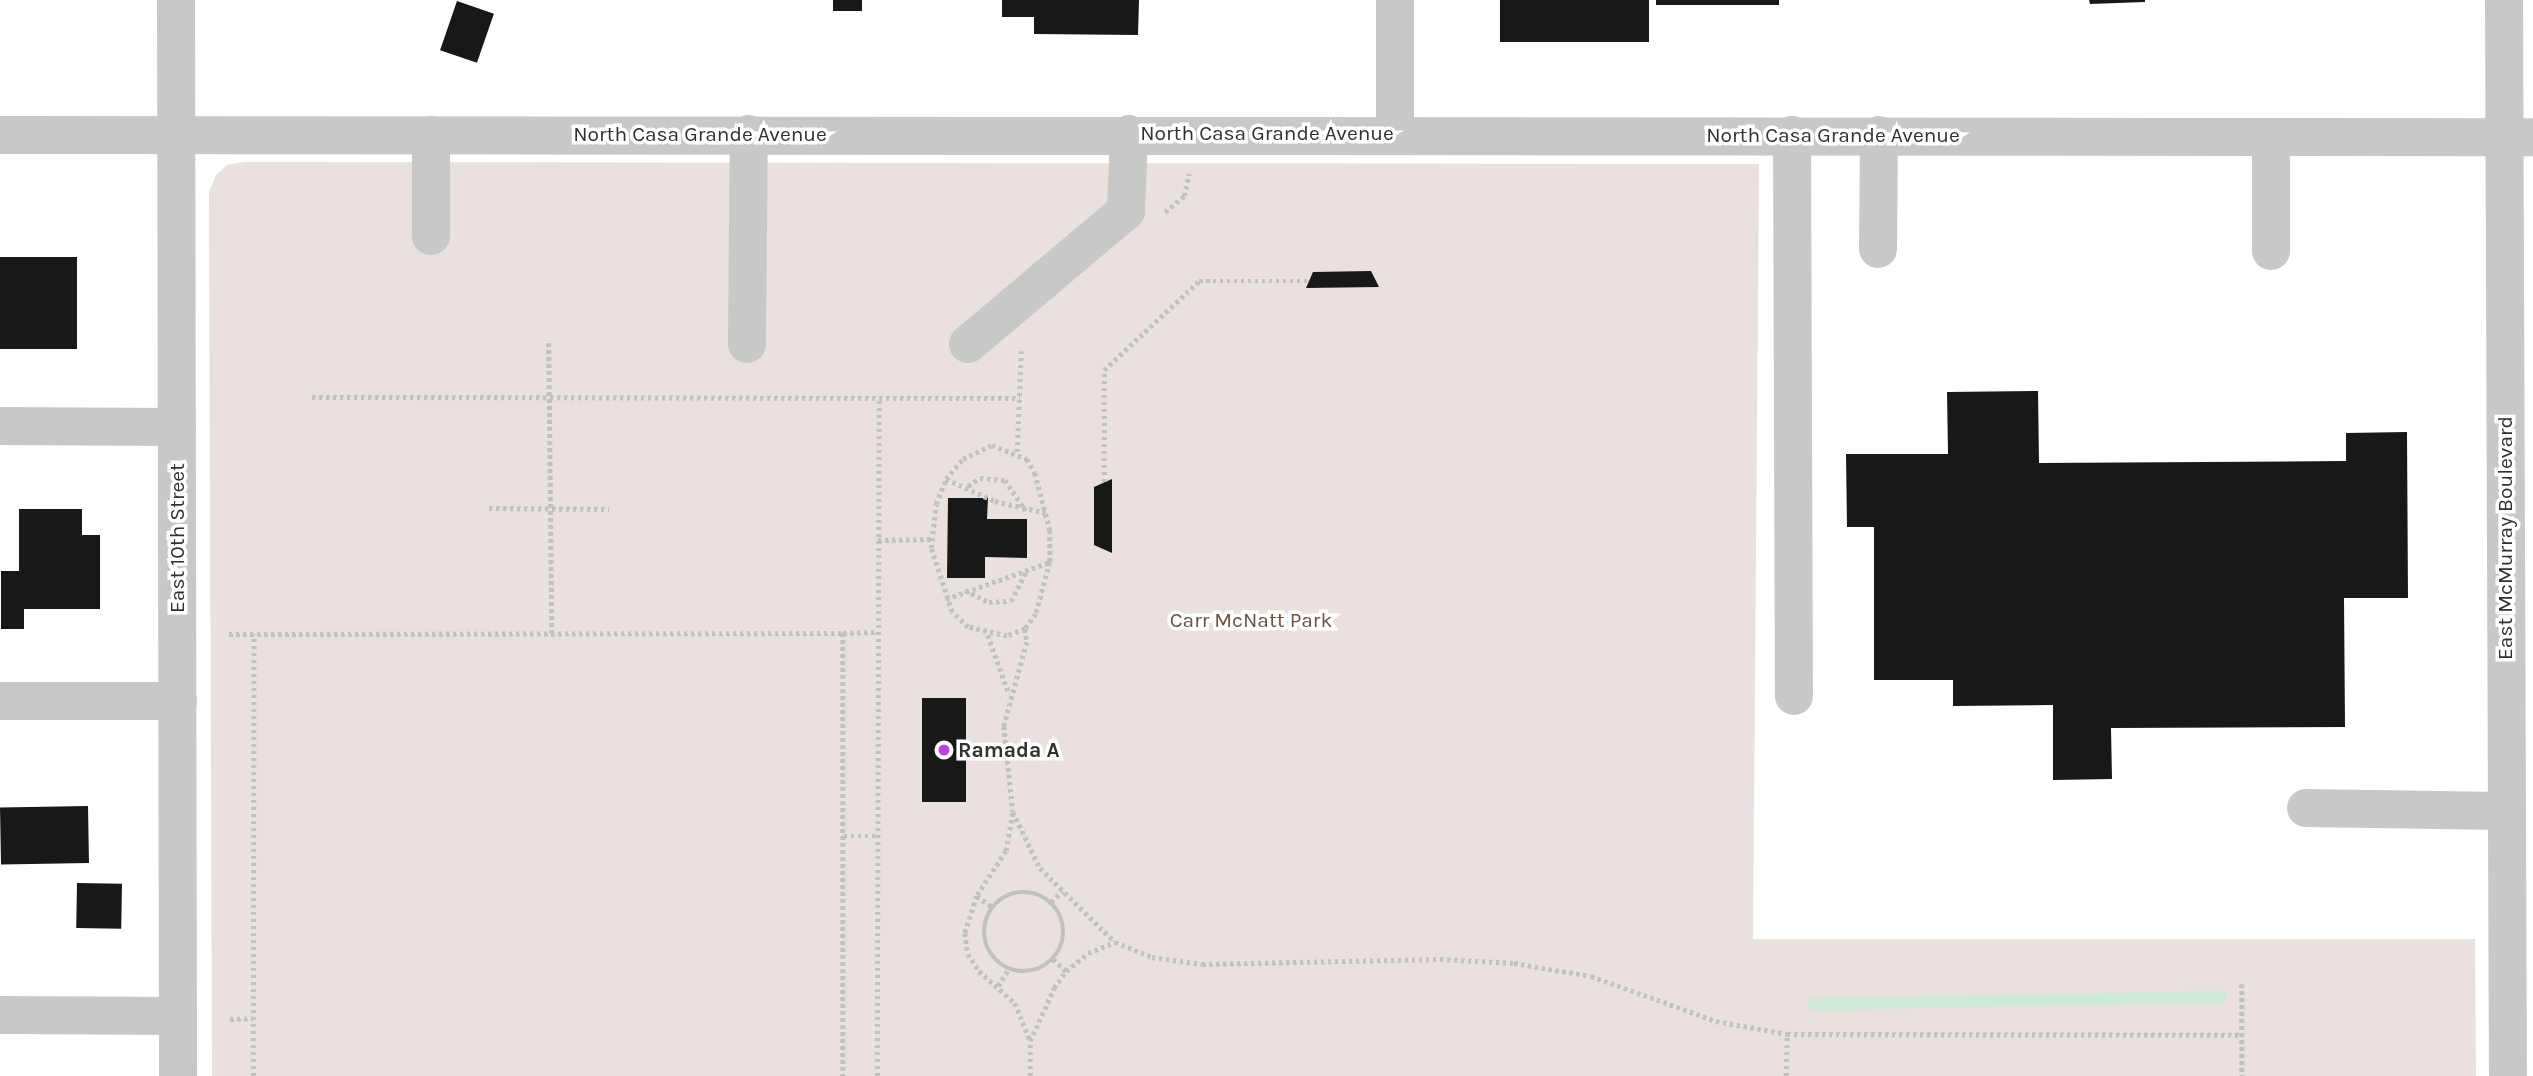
<!DOCTYPE html>
<style>
body{margin:0}
#map{position:relative;width:2533px;height:1076px;overflow:hidden;background:#fff;font-family:Karla,sans-serif}
div>[style]{position:absolute}
.green>*{inset:0;background:#e9e1dd}
.stream>*{height:12px;margin:-6px;padding:0 6px;transform-origin:6px;border-radius:6px;background:#ceead6}
.building>*{inset:0;background:#181818;transform-origin:0 0}
.path>*{height:4.5px;margin-top:-2.25px;transform-origin:0;background:repeating-linear-gradient(90deg,#c1c1c1 0 3.5px,transparent 0 7px)}
.path>.ring{margin:-2.25px;padding:0;box-sizing:content-box;background:none;border:4.5px solid #c1c1c1;border-radius:50%}
.minor>*{height:38px;margin:-19px;padding:0 19px;transform-origin:19px;border-radius:19px;background:#c8c8c8}
.dots>*{width:19px;height:19px;translate:-50% -50%;box-sizing:border-box;border:4px solid #fff;border-radius:50%}
span{translate:-50% -50%;white-space:nowrap;text-align:center;line-height:1.15;-webkit-text-stroke:7px #fff;paint-order:stroke}
.street-label{font-size:21px;color:#313131}
.park-label{font-size:21px;color:#695241}
.poi-label{font-size:21px;color:#313131;font-weight:700}
.left{translate:0 -50%;text-align:left}
</style>
<div id="map">
<div class="green">
<i style="clip-path:polygon(244px 162px,1759px 164px,1753px 939px,2475px 939px,2476px 1076px,212px 1076px,209px 192px,216px 175px,227px 165px)"></i>
</div>
<div class="stream">
<i style="left:1814px;top:1004px;width:407px;rotate:-1deg"></i>
</div>
<div class="building">
<i style="left:833px;top:0;width:29px;height:11px"></i>
<i style="clip-path:polygon(1002px 0,1139px 0,1138px 35px,1034px 34px,1034px 17px,1002px 17px)"></i>
<i style="left:1500px;top:0;width:149px;height:42px"></i>
<i style="left:1656px;top:0;width:123px;height:5px"></i>
<i style="clip-path:polygon(2089px 0,2145px 0,2145px 2px,2090px 4px)"></i>
<i style="left:457px;top:1px;width:39px;height:52px;rotate:19deg"></i>
<i style="left:0;top:257px;width:77px;height:92px"></i>
<i style="clip-path:polygon(1371px 271px,1379px 287px,1306px 288px,1313px 272px)"></i>
<i style="clip-path:polygon(2038px 391px,2039px 463px,2346px 461px,2346px 433px,2407px 432px,2408px 598px,2344px 598px,2345px 727px,2111px 728px,2112px 779px,2053px 780px,2053px 705px,1953px 706px,1953px 680px,1874px 680px,1874px 527px,1847px 527px,1846px 454px,1948px 454px,1947px 392px)"></i>
<i style="clip-path:polygon(1112px 479px,1112px 553px,1094px 545px,1094px 487px)"></i>
<i style="clip-path:polygon(948px 498px,988px 498px,987px 519px,1027px 519px,1027px 558px,985px 557px,985px 578px,947px 578px)"></i>
<i style="clip-path:polygon(19px 509px,82px 509px,82px 535px,100px 535px,100px 609px,24px 609px,24px 629px,1px 629px,1px 571px,19px 571px)"></i>
<i style="left:922px;top:698px;width:44px;height:104px"></i>
<i style="left:88px;top:806px;width:57px;height:88px;rotate:89deg"></i>
<i style="left:77px;top:883px;width:45px;height:45px;rotate:1deg"></i>
</div>
<div class="path">
<i style="left:1165px;top:212px;width:25px;rotate:-40deg"></i>
<i style="left:1184px;top:196px;width:23px;rotate:-77deg"></i>
<i style="left:549px;top:343px;width:290px;rotate:89.4deg"></i>
<i style="left:312px;top:397px;width:708px;rotate:0.08deg"></i>
<i style="left:992px;top:445px;width:38px;rotate:22deg"></i>
<i style="left:1027px;top:459px;width:16px;rotate:60deg"></i>
<i style="left:1035px;top:473px;width:59px;rotate:75.3deg"></i>
<i style="left:1050px;top:530px;width:32px;rotate:90deg"></i>
<i style="left:1050px;top:562px;width:54px;rotate:105.1deg"></i>
<i style="left:1036px;top:614px;width:19px;rotate:126deg"></i>
<i style="left:1025px;top:629px;width:19px;rotate:159deg"></i>
<i style="left:1007px;top:636px;width:40px;rotate:-167deg"></i>
<i style="left:968px;top:627px;width:22px;rotate:-137deg"></i>
<i style="left:952px;top:612px;width:67px;rotate:-108.2deg"></i>
<i style="left:931px;top:548px;width:44px;rotate:-83.5deg"></i>
<i style="left:936px;top:504px;width:27px;rotate:-68deg"></i>
<i style="left:946px;top:479px;width:26px;rotate:-50deg"></i>
<i style="left:963px;top:459px;width:32px;rotate:-26deg"></i>
<i style="left:1017px;top:452px;width:101px;rotate:-87.7deg"></i>
<i style="left:946px;top:479px;width:54px;rotate:24.2deg"></i>
<i style="left:995px;top:501px;width:52px;rotate:13.2deg"></i>
<i style="left:1104px;top:482px;width:112px;rotate:-90deg"></i>
<i style="left:1104px;top:370px;width:130px;rotate:-43.1deg"></i>
<i style="left:1199px;top:281px;width:110px"></i>
<i style="left:968px;top:486px;width:14px;rotate:-34deg"></i>
<i style="left:980px;top:478px;width:25px;rotate:5deg"></i>
<i style="left:1005px;top:480px;width:37px;rotate:56deg"></i>
<i style="left:489px;top:508px;width:120px;rotate:0.5deg"></i>
<i style="left:878px;top:540px;width:53px;rotate:-1.1deg"></i>
<i style="left:965px;top:590px;width:27px;rotate:27deg"></i>
<i style="left:989px;top:602px;width:22px;rotate:-3deg"></i>
<i style="left:1011px;top:601px;width:33px;rotate:-63deg"></i>
<i style="left:946px;top:599px;width:110px;rotate:-19.6deg"></i>
<i style="left:1025px;top:629px;width:13px;rotate:81deg"></i>
<i style="left:1027px;top:642px;width:87px;rotate:105.3deg"></i>
<i style="left:1004px;top:726px;width:86px;rotate:84deg"></i>
<i style="left:1013px;top:812px;width:62px;rotate:64.3deg"></i>
<i style="left:1040px;top:868px;width:105px;rotate:44.6deg"></i>
<i style="left:843px;top:633px;width:35px;rotate:-2deg"></i>
<i style="left:229px;top:634px;width:614px;rotate:-0.09deg"></i>
<i style="left:843px;top:633px;width:443px;rotate:90deg"></i>
<i style="left:988px;top:635px;width:63px;rotate:70.4deg"></i>
<i style="left:1013px;top:813px;width:39px;rotate:100deg"></i>
<i style="left:1006px;top:851px;width:54px;rotate:122.8deg"></i>
<i style="left:977px;top:896px;width:39px;rotate:108deg"></i>
<i style="left:965px;top:933px;width:21px;rotate:82deg"></i>
<i style="left:968px;top:954px;width:20px;rotate:57deg"></i>
<i style="left:979px;top:971px;width:48px;rotate:41.6deg"></i>
<i style="left:1015px;top:1003px;width:40px;rotate:68deg"></i>
<i style="left:844px;top:836px;width:34px"></i>
<i class="ring" style="left:984px;top:892px;width:75.5px;height:75.5px"></i>
<i style="left:977px;top:896px;width:19px;rotate:35deg"></i>
<i style="left:1051px;top:902px;width:16px;rotate:-43deg"></i>
<i style="left:1053px;top:959px;width:18px;rotate:43deg"></i>
<i style="left:2242px;top:984px;width:92px;rotate:90deg"></i>
<i style="left:998px;top:986px;width:19px;rotate:-58deg"></i>
<i style="left:230px;top:1019px;width:23px;rotate:-2deg"></i>
<i style="left:253px;top:1076px;width:442px;rotate:-89.9deg"></i>
<i style="left:877px;top:1076px;width:678px;rotate:-89.83deg"></i>
<i style="left:1030px;top:1076px;width:35px;rotate:-90deg"></i>
<i style="left:1030px;top:1041px;width:58px;rotate:-65.6deg"></i>
<i style="left:1054px;top:988px;width:21px;rotate:-55deg"></i>
<i style="left:1066px;top:971px;width:28px;rotate:-39deg"></i>
<i style="left:1088px;top:953px;width:29px;rotate:-22deg"></i>
<i style="left:1115px;top:942px;width:40px;rotate:22deg"></i>
<i style="left:1152px;top:957px;width:50px;rotate:8deg"></i>
<i style="left:1202px;top:964px;width:238px;rotate:-1.2deg"></i>
<i style="left:1440px;top:959px;width:74px;rotate:3.1deg"></i>
<i style="left:1514px;top:963px;width:78px;rotate:9.6deg"></i>
<i style="left:1591px;top:976px;width:133px;rotate:19.8deg"></i>
<i style="left:1716px;top:1021px;width:72px;rotate:10.4deg"></i>
<i style="left:1787px;top:1034px;width:455px;rotate:0.1deg"></i>
<i style="left:1786px;top:1076px;width:42px;rotate:-88.6deg"></i>
</div>
<div class="minor">
<i style="left:176px;top:0;width:1076px;rotate:89.89deg"></i>
<i style="left:2504px;top:0;width:1076px;rotate:89.79deg"></i>
<i style="left:1395px;top:133px;width:133px;rotate:-90deg"></i>
<i style="left:0;top:135px;width:2533px;rotate:0.05deg"></i>
<i style="left:431px;top:135px;width:101px;rotate:90deg"></i>
<i style="left:1792px;top:135px;width:561px;rotate:89.8deg"></i>
<i style="left:2271px;top:137px;width:114px;rotate:90deg"></i>
<i style="left:1878px;top:249px;width:114px;rotate:-89.5deg"></i>
<i style="left:747px;top:344px;width:210px;rotate:-89.5deg"></i>
<i style="left:968px;top:344px;width:207px;rotate:-40.1deg"></i>
<i style="left:1126px;top:211px;width:77px;rotate:-87.8deg"></i>
<i style="left:0;top:426px;width:177px;rotate:0.3deg"></i>
<i style="left:0;top:701px;width:178px"></i>
<i style="left:2306px;top:808px;width:198px;rotate:0.9deg"></i>
<i style="left:0;top:1015px;width:178px;rotate:0.3deg"></i>
</div>
<div class="dots">
<i style="left:944px;top:750px;background:#bb44d6"></i>
</div>
<div class="street-label">
<span style="left:1267px;top:133px">North Casa Grande Avenue</span>
<span style="left:700px;top:134px">North Casa Grande Avenue</span>
<span style="left:1833px;top:135px">North Casa Grande Avenue</span>
<span style="left:177px;top:538px;rotate:-90deg">East 10th Street</span>
<span style="left:2505px;top:538px;rotate:-90deg">East McMurray Boulevard</span>
</div>
<div class="park-label">
<span style="left:1251px;top:620px">Carr McNatt Park</span>
</div>
<div class="poi-label">
<span class="left" style="left:958px;top:750px">Ramada A</span>
</div>
</div>
